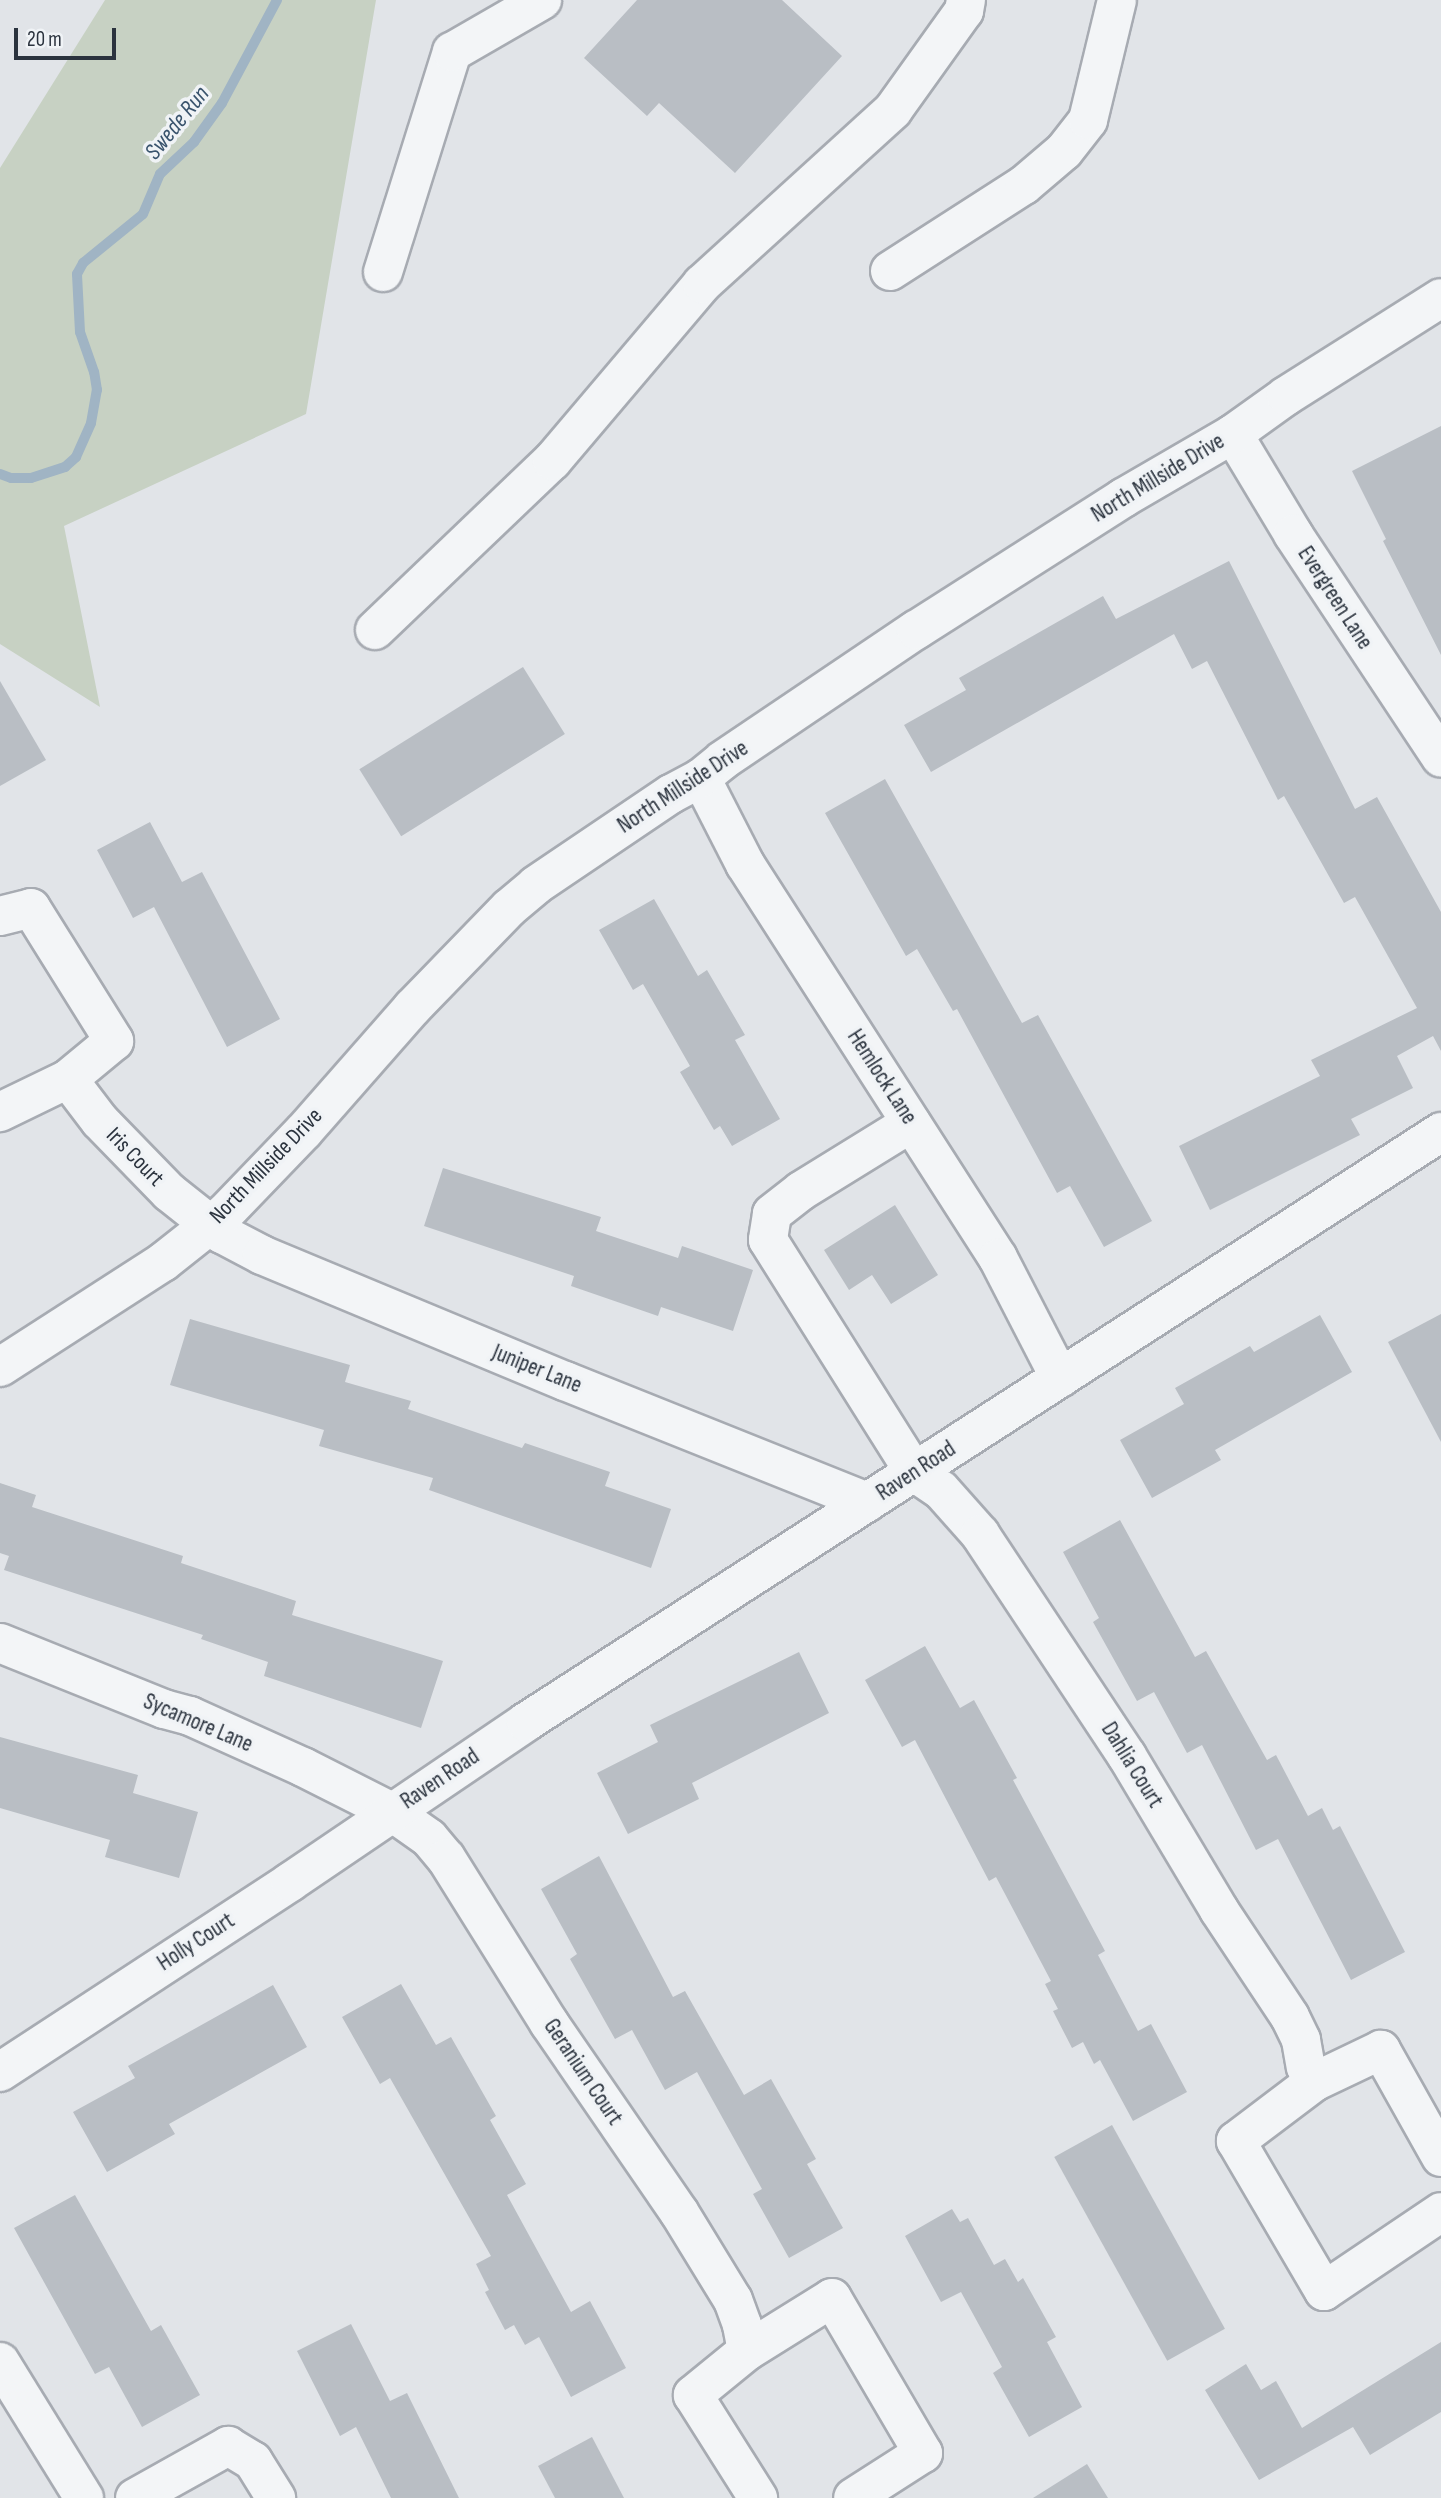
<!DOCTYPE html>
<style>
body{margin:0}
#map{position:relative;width:1441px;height:2498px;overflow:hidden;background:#e1e4e8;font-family:"Sofia Sans Condensed",sans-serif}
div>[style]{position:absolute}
.green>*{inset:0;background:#c7d1c3}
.stream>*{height:10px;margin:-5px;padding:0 5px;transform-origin:5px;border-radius:5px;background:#a0b4c4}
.building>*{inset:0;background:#b9bec4;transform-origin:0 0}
.roads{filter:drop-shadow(2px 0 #a7abb2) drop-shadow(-2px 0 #a7abb2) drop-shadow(0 2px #a7abb2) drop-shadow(0 -2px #a7abb2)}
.minor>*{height:38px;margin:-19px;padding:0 19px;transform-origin:19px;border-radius:19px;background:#f3f5f7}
span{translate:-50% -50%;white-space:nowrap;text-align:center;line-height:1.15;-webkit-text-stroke:7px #f0f3f6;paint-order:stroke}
.street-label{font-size:23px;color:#2b333e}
.water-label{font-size:24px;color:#3a546d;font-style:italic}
.scale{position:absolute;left:14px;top:28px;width:102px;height:32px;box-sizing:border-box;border:4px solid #2b333e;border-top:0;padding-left:9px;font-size:21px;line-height:24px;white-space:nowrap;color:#2b333e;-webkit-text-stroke:5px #f0f3f6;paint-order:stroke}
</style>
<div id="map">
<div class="green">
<i style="clip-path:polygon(105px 0,376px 0,306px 414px,64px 526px,100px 707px,0 644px,0 168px)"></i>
</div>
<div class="stream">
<i style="left:0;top:474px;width:12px;rotate:20deg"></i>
<i style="left:11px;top:478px;width:20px"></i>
<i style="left:31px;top:478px;width:36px;rotate:-18deg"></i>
<i style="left:65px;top:467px;width:15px;rotate:-42deg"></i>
<i style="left:76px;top:457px;width:37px;rotate:-66deg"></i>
<i style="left:91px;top:423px;width:34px;rotate:-80deg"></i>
<i style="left:97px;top:390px;width:18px;rotate:-99deg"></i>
<i style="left:94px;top:372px;width:42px;rotate:-109.3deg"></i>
<i style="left:80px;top:332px;width:58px;rotate:-93deg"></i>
<i style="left:77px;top:274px;width:13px;rotate:-61deg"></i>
<i style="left:83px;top:263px;width:77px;rotate:-39.2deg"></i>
<i style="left:143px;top:214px;width:43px;rotate:-67deg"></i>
<i style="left:160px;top:174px;width:47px;rotate:-43.3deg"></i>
<i style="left:194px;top:142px;width:48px;rotate:-54.3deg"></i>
<i style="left:222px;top:103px;width:117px;rotate:-61.9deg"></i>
</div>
<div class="building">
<i style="clip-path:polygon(637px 0,782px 0,842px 56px,735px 173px,659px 103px,647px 116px,584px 58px)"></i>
<i style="clip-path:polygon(1441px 426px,1441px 655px,1383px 541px,1386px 539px,1352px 471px)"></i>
<i style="clip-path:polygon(1229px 561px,1355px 809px,1377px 797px,1441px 912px,1441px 1051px,1433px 1036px,1397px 1056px,1413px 1088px,1351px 1119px,1360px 1135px,1210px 1210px,1179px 1146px,1320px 1076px,1311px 1060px,1417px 1008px,1355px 897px,1344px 903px,1284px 796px,1278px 800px,1207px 661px,1192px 669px,1174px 634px,931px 772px,904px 725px,966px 690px,959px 678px,1103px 596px,1116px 619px)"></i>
<i style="left:523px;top:667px;width:79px;height:193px;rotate:58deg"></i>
<i style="clip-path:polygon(0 681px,46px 760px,0 786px)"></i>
<i style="clip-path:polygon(885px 779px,1022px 1023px,1038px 1015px,1152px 1221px,1104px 1247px,1070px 1186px,1057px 1193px,957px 1009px,953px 1011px,917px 949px,906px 956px,825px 813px)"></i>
<i style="clip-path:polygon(150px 822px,182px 882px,202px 872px,280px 1019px,227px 1047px,154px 907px,133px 918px,97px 850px)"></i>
<i style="clip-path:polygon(654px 899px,698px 976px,707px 970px,745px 1035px,735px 1040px,780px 1119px,732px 1146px,720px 1126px,714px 1130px,680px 1072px,690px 1066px,643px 984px,633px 990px,599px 930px)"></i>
<i style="clip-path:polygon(443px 1168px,601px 1217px,596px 1231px,678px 1258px,682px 1246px,753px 1270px,733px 1331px,661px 1307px,658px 1316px,571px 1286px,574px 1276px,424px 1226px)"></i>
<i style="clip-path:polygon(895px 1205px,938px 1275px,891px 1304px,872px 1275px,849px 1290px,824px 1250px)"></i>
<i style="clip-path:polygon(1441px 1314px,1441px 1442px,1388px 1342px)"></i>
<i style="clip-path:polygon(1320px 1315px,1352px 1372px,1215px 1450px,1221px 1460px,1152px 1498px,1120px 1440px,1184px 1404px,1175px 1388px,1250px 1346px,1254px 1352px)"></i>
<i style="clip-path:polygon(190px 1319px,350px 1365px,345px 1382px,411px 1401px,408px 1409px,522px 1448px,525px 1443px,610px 1472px,605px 1486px,671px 1509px,651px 1568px,429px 1490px,433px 1478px,319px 1446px,324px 1430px,170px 1385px)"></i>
<i style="clip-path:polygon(0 1483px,36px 1495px,32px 1507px,183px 1556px,181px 1563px,296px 1601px,292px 1615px,443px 1661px,421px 1728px,264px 1676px,268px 1662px,201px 1639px,203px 1635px,4px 1570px,9px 1556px,0 1553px)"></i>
<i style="clip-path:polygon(1120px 1520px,1195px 1657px,1206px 1651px,1267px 1760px,1276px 1755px,1308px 1816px,1322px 1808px,1333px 1830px,1340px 1826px,1405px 1952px,1351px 1980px,1278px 1839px,1256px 1850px,1202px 1745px,1187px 1753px,1154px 1692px,1137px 1701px,1093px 1622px,1099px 1618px,1063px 1552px)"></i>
<i style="clip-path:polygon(925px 1646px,960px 1708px,974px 1700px,1017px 1778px,1013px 1780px,1105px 1951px,1098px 1955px,1138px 2031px,1151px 2024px,1187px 2092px,1133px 2121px,1100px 2060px,1094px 2064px,1083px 2042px,1072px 2048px,1053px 2011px,1058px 2009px,1045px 1984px,1051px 1981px,996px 1877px,989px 1881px,915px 1740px,902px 1747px,865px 1680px)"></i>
<i style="clip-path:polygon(799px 1652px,829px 1713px,692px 1783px,699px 1799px,628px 1834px,597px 1773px,658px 1742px,650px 1725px)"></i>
<i style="clip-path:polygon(0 1737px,138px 1775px,133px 1793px,198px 1812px,179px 1878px,105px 1857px,110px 1840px,0 1808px)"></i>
<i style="clip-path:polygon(599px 1856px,673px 1997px,685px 1991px,744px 2095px,771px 2079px,816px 2159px,807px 2164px,843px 2228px,789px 2258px,753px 2194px,762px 2189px,697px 2072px,665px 2090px,632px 2030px,615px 2039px,570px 1959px,577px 1954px,541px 1889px)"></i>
<i style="clip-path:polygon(401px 1984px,436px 2045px,451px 2037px,496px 2116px,490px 2120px,526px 2184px,507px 2195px,571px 2312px,590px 2301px,626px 2368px,571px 2397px,539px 2337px,525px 2345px,514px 2325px,505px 2330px,485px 2292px,489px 2290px,476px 2264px,491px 2256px,390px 2078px,380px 2084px,342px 2017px)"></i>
<i style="clip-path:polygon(273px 1985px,307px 2047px,169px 2124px,175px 2134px,107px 2172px,73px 2112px,135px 2078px,128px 2066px)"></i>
<i style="left:1112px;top:2125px;width:233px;height:66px;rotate:61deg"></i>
<i style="clip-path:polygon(75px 2195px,151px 2331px,161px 2325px,200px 2395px,142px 2427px,109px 2367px,95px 2374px,14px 2228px)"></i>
<i style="clip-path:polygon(952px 2209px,960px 2222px,968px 2218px,994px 2265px,1005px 2259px,1018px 2282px,1023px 2278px,1056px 2337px,1047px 2342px,1082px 2407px,1029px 2437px,993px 2373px,1002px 2367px,961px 2292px,941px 2302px,905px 2236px)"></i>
<i style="clip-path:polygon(351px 2324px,390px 2401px,407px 2393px,459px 2498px,391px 2498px,356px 2427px,340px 2436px,297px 2351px)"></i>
<i style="clip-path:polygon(1441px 2342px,1441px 2412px,1370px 2455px,1353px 2427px,1259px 2480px,1205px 2390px,1246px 2364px,1261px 2390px,1276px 2381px,1302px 2428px)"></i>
<i style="clip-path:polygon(592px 2437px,624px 2498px,555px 2498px,538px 2466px)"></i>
<i style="clip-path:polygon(1087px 2464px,1108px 2498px,1033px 2498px)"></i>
</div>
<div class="roads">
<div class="minor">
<i style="left:890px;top:271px;width:159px;rotate:-32.7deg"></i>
<i style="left:1024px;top:185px;width:52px;rotate:-40.4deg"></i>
<i style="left:1064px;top:151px;width:39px;rotate:-52deg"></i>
<i style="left:1088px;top:120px;width:123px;rotate:-76.4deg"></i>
<i style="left:383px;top:272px;width:231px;rotate:-72.6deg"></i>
<i style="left:452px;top:52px;width:104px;rotate:-30deg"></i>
<i style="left:1233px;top:434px;width:117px;rotate:59deg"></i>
<i style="left:1293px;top:534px;width:268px;rotate:56.5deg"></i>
<i style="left:375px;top:630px;width:245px;rotate:-43.7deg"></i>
<i style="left:552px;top:461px;width:232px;rotate:-49.7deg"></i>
<i style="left:702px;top:284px;width:258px;rotate:-42.3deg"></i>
<i style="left:893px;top:110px;width:122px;rotate:-54.4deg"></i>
<i style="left:964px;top:11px;width:11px;rotate:-80deg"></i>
<i style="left:701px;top:778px;width:97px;rotate:62.9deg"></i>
<i style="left:745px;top:864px;width:468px;rotate:57.3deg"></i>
<i style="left:998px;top:1258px;width:135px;rotate:62.7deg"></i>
<i style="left:0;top:916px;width:32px;rotate:-14deg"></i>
<i style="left:31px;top:908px;width:157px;rotate:58deg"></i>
<i style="left:114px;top:1041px;width:60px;rotate:140.4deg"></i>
<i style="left:68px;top:1079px;width:76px;rotate:154.1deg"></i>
<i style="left:68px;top:1079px;width:53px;rotate:52.7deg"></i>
<i style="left:100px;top:1121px;width:99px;rotate:45.8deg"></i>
<i style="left:169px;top:1192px;width:68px;rotate:38.4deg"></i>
<i style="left:222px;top:1234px;width:45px;rotate:27.7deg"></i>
<i style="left:262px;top:1255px;width:328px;rotate:22.6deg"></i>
<i style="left:565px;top:1381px;width:326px;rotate:21.8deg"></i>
<i style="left:911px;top:1123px;width:129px;rotate:148.3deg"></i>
<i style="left:801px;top:1191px;width:37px;rotate:142deg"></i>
<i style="left:772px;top:1214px;width:26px;rotate:99deg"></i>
<i style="left:768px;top:1240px;width:274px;rotate:57.8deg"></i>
<i style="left:914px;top:1472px;width:32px;rotate:34deg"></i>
<i style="left:941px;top:1490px;width:59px;rotate:48.4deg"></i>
<i style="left:980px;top:1534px;width:266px;rotate:56.5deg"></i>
<i style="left:1127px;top:1756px;width:179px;rotate:59.1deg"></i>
<i style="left:1219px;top:1910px;width:128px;rotate:56.4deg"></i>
<i style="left:1290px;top:2017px;width:25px;rotate:64deg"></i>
<i style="left:1301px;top:2040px;width:27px;rotate:80deg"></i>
<i style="left:1306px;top:2067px;width:17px;rotate:62deg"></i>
<i style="left:0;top:1367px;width:194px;rotate:-32.8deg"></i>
<i style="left:163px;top:1262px;width:80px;rotate:-38.4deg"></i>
<i style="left:226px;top:1212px;width:112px;rotate:-46.1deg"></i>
<i style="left:304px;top:1131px;width:164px;rotate:-48.7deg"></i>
<i style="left:412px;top:1008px;width:139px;rotate:-45.9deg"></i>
<i style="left:509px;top:908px;width:35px;rotate:-40deg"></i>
<i style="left:536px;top:885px;width:163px;rotate:-34deg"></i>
<i style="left:671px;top:794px;width:34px;rotate:-28deg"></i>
<i style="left:701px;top:778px;width:28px;rotate:-39deg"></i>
<i style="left:723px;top:760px;width:233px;rotate:-34deg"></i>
<i style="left:916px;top:630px;width:246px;rotate:-32.5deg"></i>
<i style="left:1123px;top:498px;width:127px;rotate:-30.2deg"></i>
<i style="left:1233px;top:434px;width:65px;rotate:-35.6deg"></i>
<i style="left:1286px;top:396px;width:183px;rotate:-32.3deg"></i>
<i style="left:0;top:1643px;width:177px;rotate:21.9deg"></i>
<i style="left:164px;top:1709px;width:27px;rotate:15deg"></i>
<i style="left:190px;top:1716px;width:124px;rotate:24.3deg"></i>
<i style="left:303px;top:1767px;width:100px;rotate:26.8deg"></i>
<i style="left:392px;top:1812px;width:45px;rotate:35.1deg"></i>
<i style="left:429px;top:1838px;width:26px;rotate:50deg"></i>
<i style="left:446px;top:1858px;width:195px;rotate:58deg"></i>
<i style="left:549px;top:2023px;width:229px;rotate:55.5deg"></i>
<i style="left:679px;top:2212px;width:103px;rotate:58.5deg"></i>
<i style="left:733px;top:2300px;width:27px;rotate:70deg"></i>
<i style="left:742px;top:2325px;width:26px;rotate:79deg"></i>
<i style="left:747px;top:2351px;width:70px;rotate:140.8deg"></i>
<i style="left:693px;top:2395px;width:122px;rotate:57.7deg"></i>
<i style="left:0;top:2072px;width:347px;rotate:-33.2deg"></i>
<i style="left:290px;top:1882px;width:285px;rotate:-34.1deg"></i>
<i style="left:526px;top:1722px;width:1089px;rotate:-32.81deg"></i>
<i style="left:1441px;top:2157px;width:123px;rotate:-119.3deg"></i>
<i style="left:1381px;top:2050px;width:74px;rotate:154.5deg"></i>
<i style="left:1314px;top:2082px;width:98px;rotate:142.9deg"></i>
<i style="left:1236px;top:2141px;width:174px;rotate:59.6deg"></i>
<i style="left:1324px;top:2291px;width:141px;rotate:-34deg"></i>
<i style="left:747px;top:2351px;width:100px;rotate:-31.9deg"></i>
<i style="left:832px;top:2298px;width:180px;rotate:59.6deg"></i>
<i style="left:923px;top:2453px;width:83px;rotate:147.3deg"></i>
<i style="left:0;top:2362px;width:160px;rotate:58.3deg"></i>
<i style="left:135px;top:2498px;width:107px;rotate:-29.2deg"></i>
<i style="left:228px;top:2446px;width:29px;rotate:31deg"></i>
<i style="left:253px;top:2461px;width:44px;rotate:58.1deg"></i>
</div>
</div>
<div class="street-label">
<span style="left:1158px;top:478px;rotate:-31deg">North Millside Drive</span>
<span style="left:1335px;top:598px;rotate:57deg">Evergreen Lane</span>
<span style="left:683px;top:787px;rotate:-33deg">North Millside Drive</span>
<span style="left:882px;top:1077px;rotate:57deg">Hemlock Lane</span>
<span style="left:135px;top:1157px;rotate:46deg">Iris Court</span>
<span style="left:266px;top:1166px;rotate:-46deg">North Millside Drive</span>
<span style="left:537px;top:1369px;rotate:22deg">Juniper Lane</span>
<span style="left:916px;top:1471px;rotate:-33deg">Raven Road</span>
<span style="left:198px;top:1723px;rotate:23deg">Sycamore Lane</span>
<span style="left:1132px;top:1765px;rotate:58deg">Dahlia Court</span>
<span style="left:440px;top:1779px;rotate:-34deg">Raven Road</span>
<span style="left:196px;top:1942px;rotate:-33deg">Holly Court</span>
<span style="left:583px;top:2072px;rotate:56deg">Geranium Court</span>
</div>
<div class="water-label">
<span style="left:177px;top:123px;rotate:-51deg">Swede Run</span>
</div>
<div class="scale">20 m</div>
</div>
